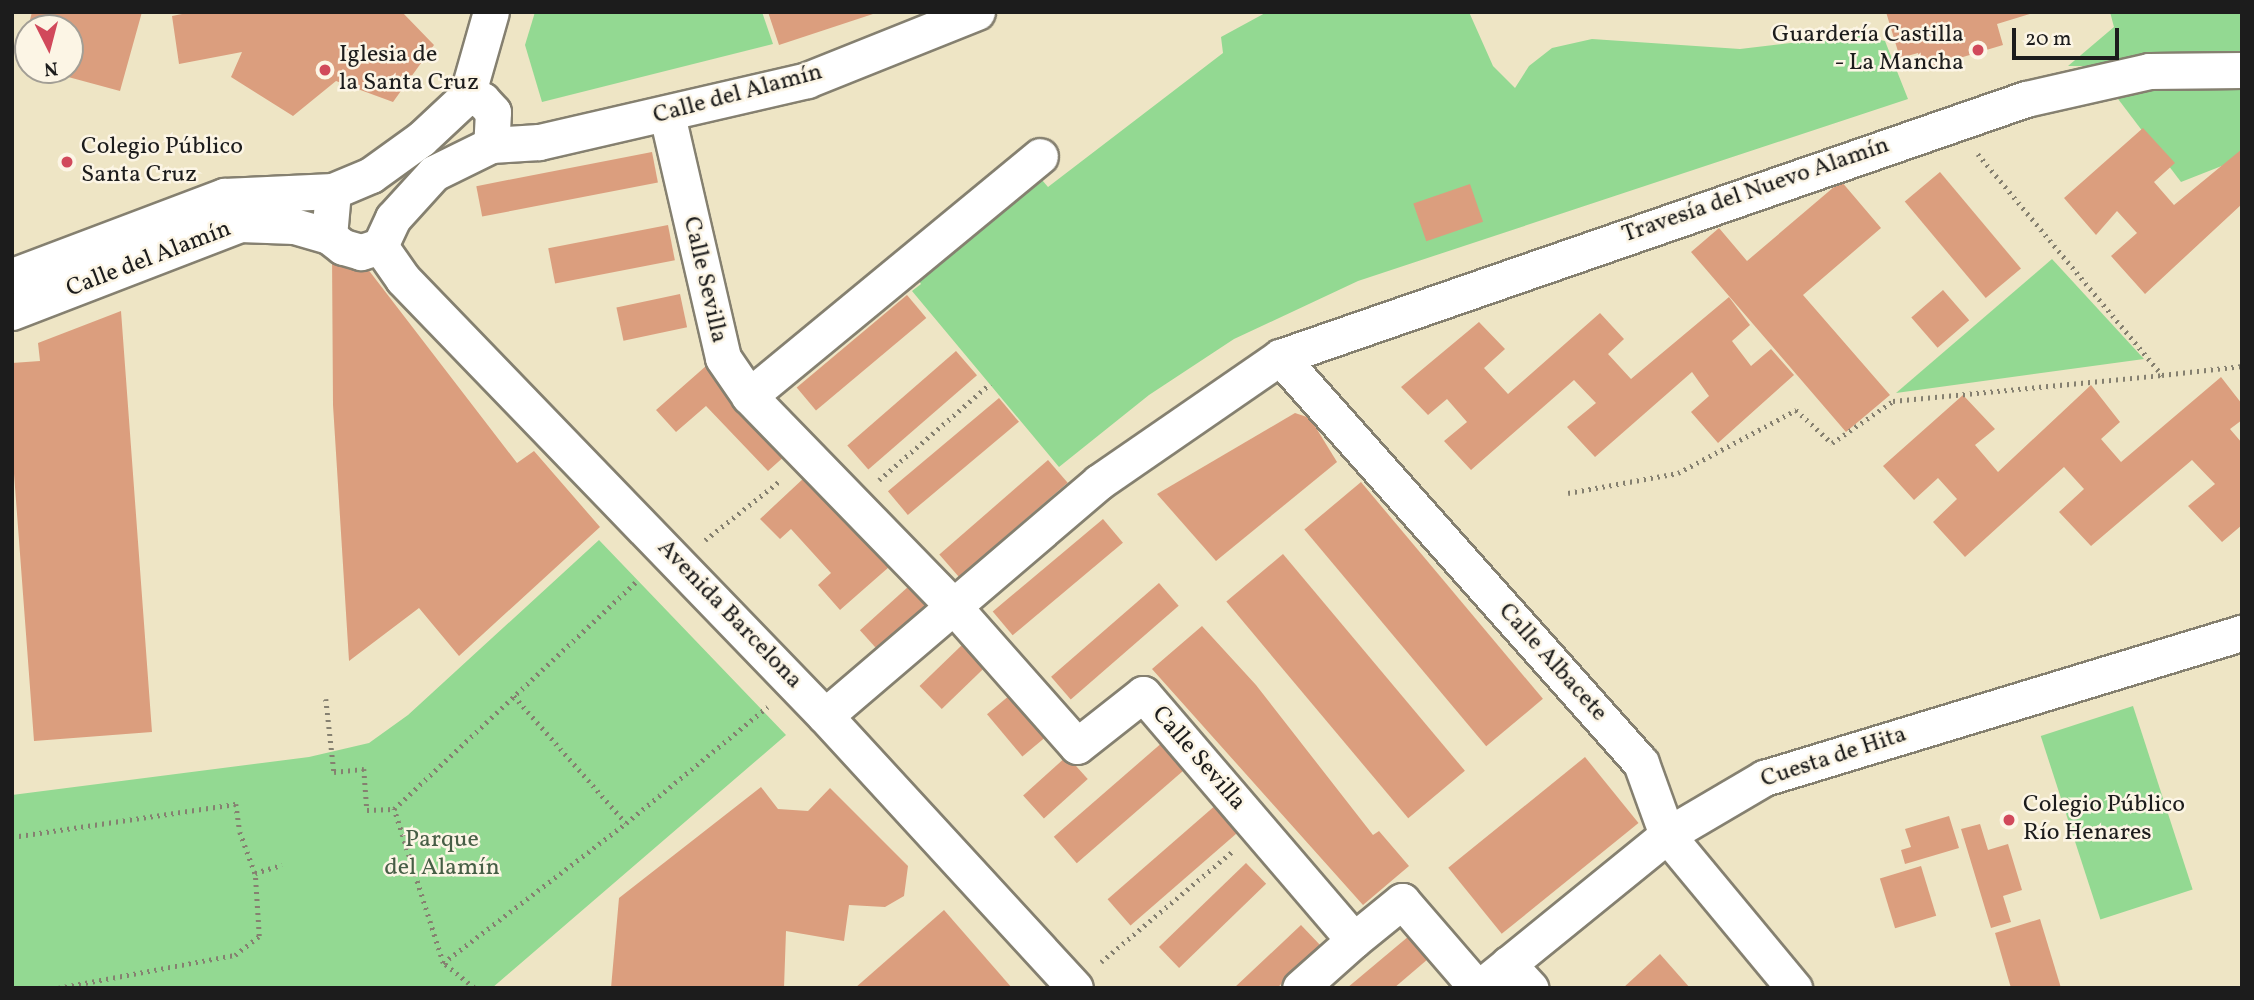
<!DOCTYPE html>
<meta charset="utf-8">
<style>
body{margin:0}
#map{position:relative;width:2254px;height:1000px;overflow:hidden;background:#eee5c5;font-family:Vollkorn,serif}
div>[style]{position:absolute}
.green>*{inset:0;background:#93d992;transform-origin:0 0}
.building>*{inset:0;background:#db9e7e;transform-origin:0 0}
.path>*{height:4.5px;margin-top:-2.25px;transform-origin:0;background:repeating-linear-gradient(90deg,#858070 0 2px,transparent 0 7px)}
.roads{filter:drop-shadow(2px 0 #858070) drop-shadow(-2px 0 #858070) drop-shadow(0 2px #858070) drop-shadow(0 -2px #858070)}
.minor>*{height:35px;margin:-17.5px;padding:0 17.5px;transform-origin:17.5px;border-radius:17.5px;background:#fff}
.dots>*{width:19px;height:19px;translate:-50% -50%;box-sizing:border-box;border:4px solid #fcf5e5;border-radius:50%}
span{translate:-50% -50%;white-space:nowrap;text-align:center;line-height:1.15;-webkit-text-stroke:5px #fcf5e5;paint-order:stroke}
.poi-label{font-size:24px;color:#1c1c1c}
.right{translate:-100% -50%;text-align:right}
.left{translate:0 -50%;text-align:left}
.street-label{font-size:24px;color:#1c1c1c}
.park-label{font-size:24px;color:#465e45}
.frame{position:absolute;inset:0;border:14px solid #1c1c1c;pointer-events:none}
.north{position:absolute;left:14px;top:14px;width:70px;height:70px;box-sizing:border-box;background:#fcf5e5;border:2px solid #a29e95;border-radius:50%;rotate:174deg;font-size:19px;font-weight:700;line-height:28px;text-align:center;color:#1c1c1c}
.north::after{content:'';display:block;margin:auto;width:24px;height:32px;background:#d1495b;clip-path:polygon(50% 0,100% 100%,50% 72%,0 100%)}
.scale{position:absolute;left:2012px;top:28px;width:107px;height:32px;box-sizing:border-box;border:4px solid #1c1c1c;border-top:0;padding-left:9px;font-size:21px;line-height:24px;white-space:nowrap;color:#1c1c1c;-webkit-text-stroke:5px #fcf5e5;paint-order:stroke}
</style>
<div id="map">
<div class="green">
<i style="clip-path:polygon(535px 12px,762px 12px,773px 44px,542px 102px,525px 45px)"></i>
<i style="clip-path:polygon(1267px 12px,1469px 12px,1493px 66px,1515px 88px,1529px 66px,1552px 48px,1592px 39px,1740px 49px,1857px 35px,1885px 41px,1908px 99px,1358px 281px,1234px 339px,1149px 395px,1059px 467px,912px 291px,921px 284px,916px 277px,1042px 180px,1048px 187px,1223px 53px,1221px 37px)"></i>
<i style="clip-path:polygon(2110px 12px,2242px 12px,2242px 67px,2068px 66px,2114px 27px)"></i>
<i style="clip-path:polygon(2242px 83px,2242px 158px,2181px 182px,2112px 91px)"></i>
<i style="clip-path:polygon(2052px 259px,2144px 359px,1896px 393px)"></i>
<i style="clip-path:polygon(599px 540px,786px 735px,492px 988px,12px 988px,12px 795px,309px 757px,369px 743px,408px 715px)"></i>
<i style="left:2133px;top:706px;width:193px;height:97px;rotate:72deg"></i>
</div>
<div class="building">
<i style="clip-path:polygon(32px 12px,142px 12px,120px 91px,46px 71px,70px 70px,70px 28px,28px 28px)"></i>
<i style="clip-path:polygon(192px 12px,402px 12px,434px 45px,393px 102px,336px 81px,293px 116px,231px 77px,242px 52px,179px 64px,172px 16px)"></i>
<i style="clip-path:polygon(768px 12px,879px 12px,779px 45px)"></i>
<i style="clip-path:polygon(1886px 12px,2033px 12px,2033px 13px,1997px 24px,2003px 45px,1923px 69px,1918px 53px,1900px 58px)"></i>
<i style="clip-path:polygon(27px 30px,28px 30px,28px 66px,18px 63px)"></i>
<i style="clip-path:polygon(2143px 128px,2175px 163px,2154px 182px,2174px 205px,2242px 149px,2242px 204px,2145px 294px,2111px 256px,2137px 233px,2117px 211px,2096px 235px,2064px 198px)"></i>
<i style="left:652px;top:152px;width:31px;height:179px;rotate:79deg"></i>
<i style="left:1940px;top:172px;width:126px;height:46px;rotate:50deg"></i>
<i style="clip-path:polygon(1841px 181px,1881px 228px,1803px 295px,1890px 395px,1846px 432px,1691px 252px,1719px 228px,1747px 261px)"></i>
<i style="left:1470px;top:184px;width:40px;height:60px;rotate:71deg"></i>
<i style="left:668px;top:225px;width:36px;height:122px;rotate:79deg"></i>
<i style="clip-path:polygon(332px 253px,367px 268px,517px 463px,534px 451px,600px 527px,459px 656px,419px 608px,349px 661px,333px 405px)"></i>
<i style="left:1943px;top:290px;width:40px;height:42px;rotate:49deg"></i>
<i style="left:680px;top:294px;width:34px;height:65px;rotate:78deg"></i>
<i style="left:907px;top:295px;width:30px;height:144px;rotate:50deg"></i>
<i style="clip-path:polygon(1729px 297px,1750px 325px,1732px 341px,1751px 366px,1771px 349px,1794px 375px,1718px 443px,1691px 412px,1709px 396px,1692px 372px,1595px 457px,1567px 427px,1596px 403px,1574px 380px,1471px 470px,1444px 441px,1467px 422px,1447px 399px,1428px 415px,1401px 387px,1479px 322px,1505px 349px,1484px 368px,1508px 394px,1600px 313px,1624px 339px,1608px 354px,1631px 379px)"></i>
<i style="clip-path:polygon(121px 311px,152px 732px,34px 741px,12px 447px,12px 363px,40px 361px,38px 343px)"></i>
<i style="left:956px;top:351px;width:32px;height:144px;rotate:49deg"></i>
<i style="clip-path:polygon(706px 366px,787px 454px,768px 471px,706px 406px,676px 432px,656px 410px)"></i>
<i style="clip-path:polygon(2221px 377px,2242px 404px,2242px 420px,2230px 429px,2242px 443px,2242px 525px,2222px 542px,2188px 506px,2215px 484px,2192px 460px,2091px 546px,2059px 512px,2084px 489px,2064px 467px,1965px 557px,1933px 522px,1957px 499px,1938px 478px,1914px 500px,1883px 466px,1963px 395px,1995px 429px,1975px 445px,1998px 472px,2091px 385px,2120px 422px,2101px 439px,2121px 462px)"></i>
<i style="left:999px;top:398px;width:31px;height:145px;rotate:50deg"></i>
<i style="clip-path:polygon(1295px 413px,1310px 418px,1337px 462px,1216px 561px,1157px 494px)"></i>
<i style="left:1048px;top:460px;width:30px;height:144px;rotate:49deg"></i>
<i style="clip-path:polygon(805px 477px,889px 567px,840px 610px,818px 585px,831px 573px,791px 529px,780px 539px,760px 519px)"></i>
<i style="left:1361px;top:482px;width:283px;height:74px;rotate:50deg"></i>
<i style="left:1103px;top:519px;width:31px;height:144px;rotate:50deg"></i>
<i style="left:1283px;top:554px;width:283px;height:74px;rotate:50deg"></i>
<i style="left:1159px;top:583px;width:30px;height:143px;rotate:49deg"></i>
<i style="left:909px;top:586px;width:31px;height:66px;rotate:48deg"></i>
<i style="clip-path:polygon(1202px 626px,1256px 685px,1373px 835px,1379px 831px,1409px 866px,1363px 905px,1152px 669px)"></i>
<i style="left:962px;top:645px;width:32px;height:59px;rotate:46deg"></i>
<i style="left:1010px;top:695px;width:55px;height:30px;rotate:50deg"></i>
<i style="left:1164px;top:741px;width:35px;height:146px;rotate:49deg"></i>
<i style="left:1067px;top:756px;width:31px;height:59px;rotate:48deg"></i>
<i style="left:1585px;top:757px;width:85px;height:176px;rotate:51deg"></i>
<i style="clip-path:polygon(761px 787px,778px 809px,808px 811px,830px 788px,908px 866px,904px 896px,885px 907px,849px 905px,844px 941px,786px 931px,784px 988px,611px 988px,619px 898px)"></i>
<i style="left:1217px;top:804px;width:35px;height:145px;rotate:49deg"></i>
<i style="clip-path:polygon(1949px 816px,1959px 848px,1905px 864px,1901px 850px,1911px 847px,1905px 829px)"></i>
<i style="clip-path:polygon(1980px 824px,1988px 850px,2008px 844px,2022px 890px,2003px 896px,2011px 922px,1991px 928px,1961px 829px)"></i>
<i style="left:1246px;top:863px;width:29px;height:121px;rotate:46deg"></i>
<i style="left:1921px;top:866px;width:52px;height:43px;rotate:73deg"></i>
<i style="clip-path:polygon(944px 910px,1012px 988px,855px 988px)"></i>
<i style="clip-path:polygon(2040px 919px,2061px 988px,2011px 988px,1995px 933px)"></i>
<i style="clip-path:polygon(1301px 925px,1321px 946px,1277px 988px,1234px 988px)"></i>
<i style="clip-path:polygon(1409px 936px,1428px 959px,1394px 988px,1347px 988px)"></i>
<i style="clip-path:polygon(1660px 954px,1690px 988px,1623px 988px)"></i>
</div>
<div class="path">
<i style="left:1978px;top:154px;width:288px;rotate:50.2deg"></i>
<i style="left:2162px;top:375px;width:81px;rotate:-6.4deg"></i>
<i style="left:879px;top:480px;width:147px;rotate:-40.9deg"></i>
<i style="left:1568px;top:493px;width:112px;rotate:-10.3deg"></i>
<i style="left:1678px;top:473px;width:134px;rotate:-28.1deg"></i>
<i style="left:1796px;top:410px;width:49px;rotate:42.5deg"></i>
<i style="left:1832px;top:443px;width:74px;rotate:-34.5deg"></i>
<i style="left:1893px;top:401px;width:270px;rotate:-5.5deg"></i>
<i style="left:705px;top:540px;width:97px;rotate:-38.3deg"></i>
<i style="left:514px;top:696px;width:169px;rotate:48.6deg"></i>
<i style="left:326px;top:699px;width:73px;rotate:83.7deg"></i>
<i style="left:334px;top:772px;width:30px;rotate:-6deg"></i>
<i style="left:364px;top:769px;width:41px;rotate:85.8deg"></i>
<i style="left:367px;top:810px;width:27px;rotate:-2deg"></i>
<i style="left:12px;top:837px;width:226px;rotate:-8.4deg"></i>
<i style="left:236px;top:804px;width:28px;rotate:82deg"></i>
<i style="left:240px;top:832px;width:44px;rotate:69.9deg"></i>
<i style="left:1101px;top:962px;width:172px;rotate:-40.1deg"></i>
<i style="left:443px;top:963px;width:230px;rotate:-37.4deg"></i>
<i style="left:626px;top:823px;width:183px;rotate:-39.4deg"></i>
<i style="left:58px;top:988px;width:180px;rotate:-10.6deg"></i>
<i style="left:235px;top:955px;width:31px;rotate:-38deg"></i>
<i style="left:259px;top:936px;width:63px;rotate:-93.6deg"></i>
<i style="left:255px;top:873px;width:28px;rotate:-17deg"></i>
<i style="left:474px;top:988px;width:40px;rotate:-141deg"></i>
<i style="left:443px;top:963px;width:162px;rotate:-107.7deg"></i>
<i style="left:394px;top:809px;width:335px;rotate:-43.2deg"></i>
</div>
<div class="roads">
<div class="minor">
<i style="left:467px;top:96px;width:16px;rotate:15deg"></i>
<i style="left:482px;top:100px;width:16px;rotate:47deg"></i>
<i style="left:493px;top:112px;width:33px;rotate:93deg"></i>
<i style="left:491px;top:145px;width:64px;rotate:153.8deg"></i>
<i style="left:434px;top:173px;width:61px;rotate:132.3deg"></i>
<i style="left:393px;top:218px;width:31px;rotate:115deg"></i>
<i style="left:380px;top:246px;width:20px;rotate:162deg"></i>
<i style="left:361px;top:252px;width:19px;rotate:-164deg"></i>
<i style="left:343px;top:247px;width:18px;rotate:-142deg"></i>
<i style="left:329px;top:236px;width:45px;rotate:-84.9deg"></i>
<i style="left:333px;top:191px;width:41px;rotate:-22.8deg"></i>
<i style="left:371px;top:175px;width:62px;rotate:-35.8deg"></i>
<i style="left:421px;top:139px;width:63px;rotate:-43.1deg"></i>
<i style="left:467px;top:96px;width:87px;rotate:-74.1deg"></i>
<i style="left:667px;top:115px;width:249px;rotate:77deg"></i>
<i style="left:723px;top:358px;width:46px;rotate:55.6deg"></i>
<i style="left:749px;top:396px;width:296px;rotate:45.8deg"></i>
<i style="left:955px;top:608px;width:184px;rotate:48.5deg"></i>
<i style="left:1077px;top:746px;width:84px;rotate:-38.2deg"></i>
<i style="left:1143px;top:694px;width:324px;rotate:49.4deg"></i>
<i style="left:1354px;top:940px;width:72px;rotate:138.4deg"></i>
<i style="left:491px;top:145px;width:48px;rotate:-3.6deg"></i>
<i style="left:539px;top:142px;width:275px;rotate:-13deg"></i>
<i style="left:807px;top:80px;width:183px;rotate:-21.8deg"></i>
<i style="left:380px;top:246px;width:40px;rotate:55.1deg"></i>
<i style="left:403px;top:279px;width:607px;rotate:46deg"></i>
<i style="left:825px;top:716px;width:369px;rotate:47.4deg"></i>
<i style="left:12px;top:276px;width:227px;rotate:-20.7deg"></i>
<i style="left:224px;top:196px;width:109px;rotate:-2.6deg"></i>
<i style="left:12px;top:312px;width:244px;rotate:-21.1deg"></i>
<i style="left:240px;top:224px;width:54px;rotate:2.1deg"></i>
<i style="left:294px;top:226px;width:36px;rotate:16deg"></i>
<i style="left:1280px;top:357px;width:543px;rotate:48.36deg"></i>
<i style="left:1641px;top:763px;width:77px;rotate:70.1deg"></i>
<i style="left:1667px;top:835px;width:199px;rotate:50.3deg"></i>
<i style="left:749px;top:396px;width:377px;rotate:-39.5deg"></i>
<i style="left:825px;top:716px;width:360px;rotate:-40.5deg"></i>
<i style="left:1099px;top:482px;width:220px;rotate:-34.6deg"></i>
<i style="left:1280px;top:357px;width:789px;rotate:-19.08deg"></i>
<i style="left:2026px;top:99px;width:126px;rotate:-12.8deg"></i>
<i style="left:2149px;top:71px;width:93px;rotate:-0.6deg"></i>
<i style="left:1354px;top:940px;width:62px;rotate:-39.1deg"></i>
<i style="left:1402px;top:901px;width:115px;rotate:49.2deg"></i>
<i style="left:1508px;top:964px;width:33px;rotate:47deg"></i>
<i style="left:1479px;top:988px;width:242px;rotate:-39.1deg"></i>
<i style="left:1667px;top:835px;width:113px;rotate:-30.4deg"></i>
<i style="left:1764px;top:778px;width:500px;rotate:-16.9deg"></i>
</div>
</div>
<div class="dots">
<i style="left:1978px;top:50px;background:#d1495b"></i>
<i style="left:325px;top:70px;background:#d1495b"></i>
<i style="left:67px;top:162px;background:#d1495b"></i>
<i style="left:2009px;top:820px;background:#d1495b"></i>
</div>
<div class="poi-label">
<span class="right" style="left:1964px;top:50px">Guardería Castilla<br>- La Mancha</span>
<span class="left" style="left:339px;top:70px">Iglesia de<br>la Santa Cruz</span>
<span class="left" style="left:81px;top:162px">Colegio Público<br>Santa Cruz</span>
<span class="left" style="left:2023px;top:820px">Colegio Público<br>Río Henares</span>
</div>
<div class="street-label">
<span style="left:738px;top:95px;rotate:-15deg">Calle del Alamín</span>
<span style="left:1756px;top:191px;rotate:-19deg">Travesía del Nuevo Alamín</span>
<span style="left:149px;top:260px;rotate:-21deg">Calle del Alamín</span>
<span style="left:704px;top:280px;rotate:77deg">Calle Sevilla</span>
<span style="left:729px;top:615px;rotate:46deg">Avenida Barcelona</span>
<span style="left:1552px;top:663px;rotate:48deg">Calle Albacete</span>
<span style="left:1834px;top:758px;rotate:-18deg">Cuesta de Hita</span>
<span style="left:1198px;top:759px;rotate:49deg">Calle Sevilla</span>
</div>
<div class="park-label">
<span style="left:442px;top:855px">Parque<br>del Alamín</span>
</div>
<div class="frame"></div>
<div class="north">N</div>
<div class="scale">20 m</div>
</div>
